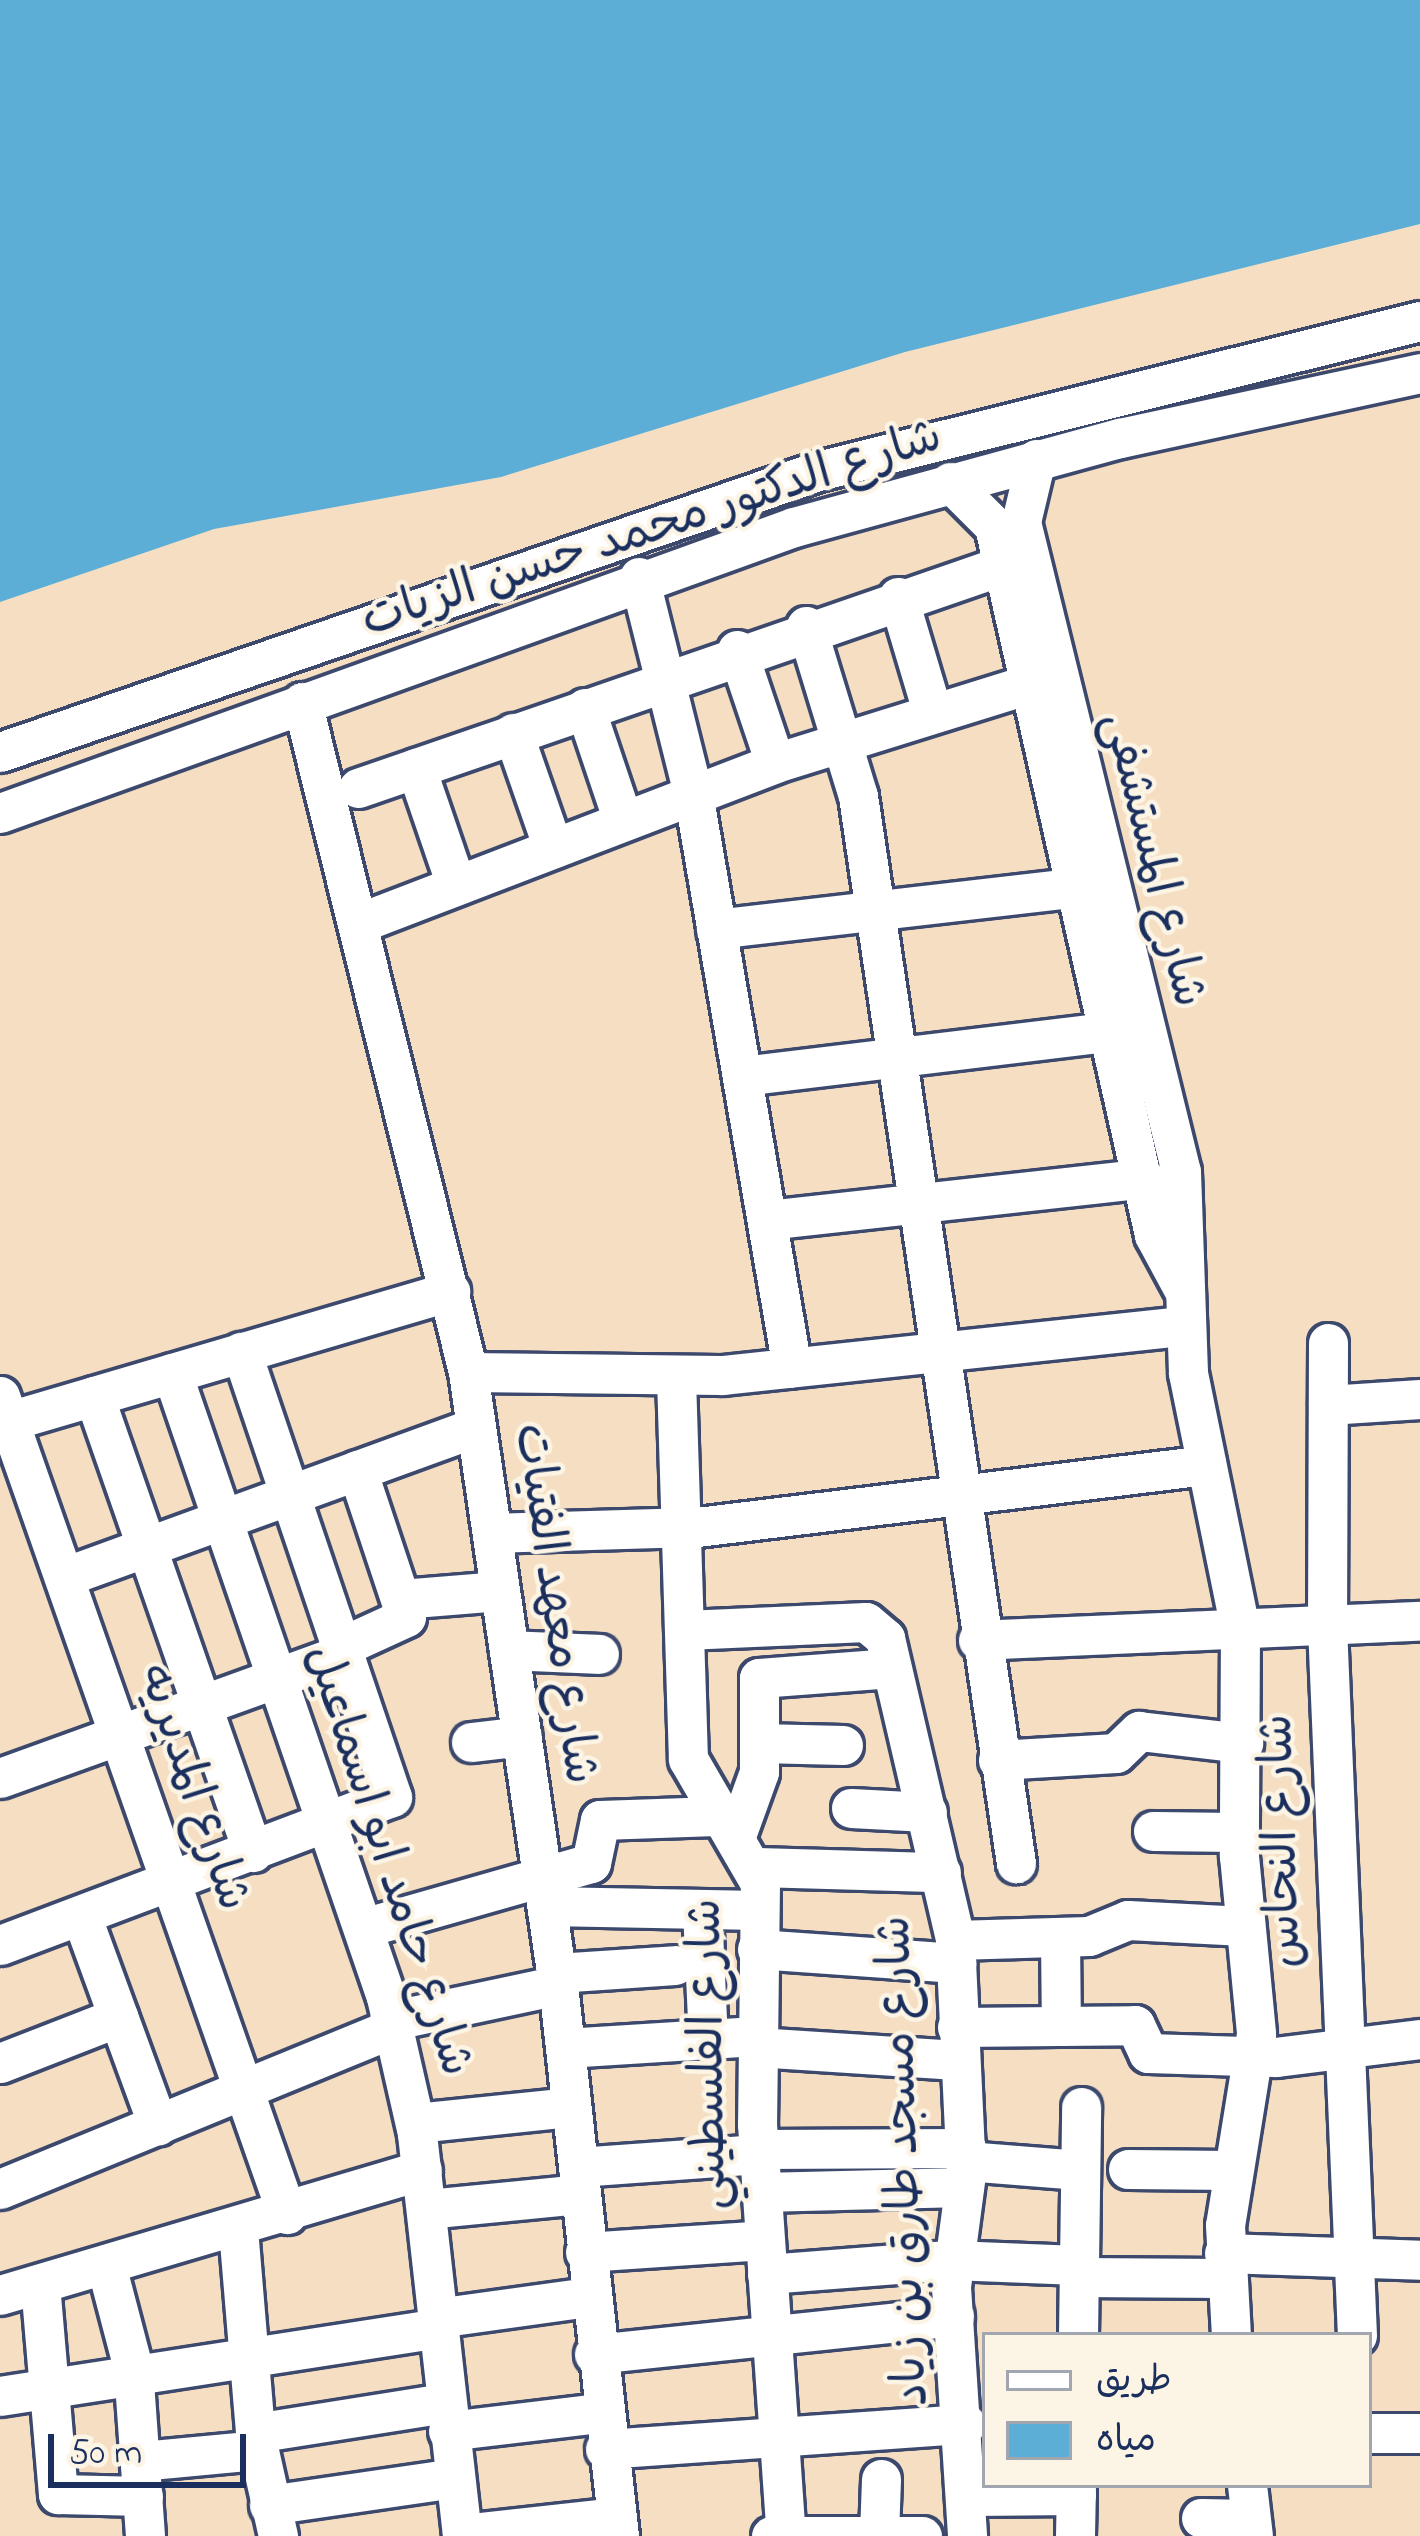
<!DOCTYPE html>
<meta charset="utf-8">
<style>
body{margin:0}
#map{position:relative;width:1420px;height:2536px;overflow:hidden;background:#f5dec2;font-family:"Indie Flower","Playpen Sans Arabic",sans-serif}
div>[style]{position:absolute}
.water>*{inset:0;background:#5caed7}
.roads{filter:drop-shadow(3px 0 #3c496d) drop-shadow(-3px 0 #3c496d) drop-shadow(0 3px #3c496d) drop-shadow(0 -3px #3c496d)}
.minor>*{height:39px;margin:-19.5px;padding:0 19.5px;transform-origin:19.5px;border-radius:19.5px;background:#fff}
span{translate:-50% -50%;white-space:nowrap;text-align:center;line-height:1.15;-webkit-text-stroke:9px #fcf5e5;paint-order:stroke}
.street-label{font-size:48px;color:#1b2f5e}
.legend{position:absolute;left:982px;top:2332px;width:390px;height:156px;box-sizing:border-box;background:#fcf5e5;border:3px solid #a2a6af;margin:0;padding:15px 21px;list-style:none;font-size:36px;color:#1b2f5e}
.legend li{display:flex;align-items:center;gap:24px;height:60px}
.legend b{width:60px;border:3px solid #a2a6af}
.scale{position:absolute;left:48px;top:2434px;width:198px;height:54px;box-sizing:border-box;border:6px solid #1b2f5e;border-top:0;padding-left:15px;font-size:36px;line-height:42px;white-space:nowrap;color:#1b2f5e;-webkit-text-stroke:9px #fcf5e5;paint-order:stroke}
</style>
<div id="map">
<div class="water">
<i style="clip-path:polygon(0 0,1420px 0,1420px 224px,905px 352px,501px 477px,214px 529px,0 602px)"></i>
</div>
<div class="roads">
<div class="minor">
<i style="left:1036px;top:459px;width:65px;rotate:103.4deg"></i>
<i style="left:1021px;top:522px;width:669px;rotate:76.17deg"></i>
<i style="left:1181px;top:1172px;width:201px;rotate:88deg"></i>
<i style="left:1188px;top:1373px;width:261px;rotate:78.5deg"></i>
<i style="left:1240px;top:1629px;width:227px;rotate:90.3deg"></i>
<i style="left:1239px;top:1856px;width:179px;rotate:84.5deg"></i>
<i style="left:1256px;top:2034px;width:193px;rotate:99.2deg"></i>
<i style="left:1225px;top:2225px;width:110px;rotate:86.9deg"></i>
<i style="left:950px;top:482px;width:62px;rotate:45deg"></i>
<i style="left:994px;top:526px;width:727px;rotate:77.28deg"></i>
<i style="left:1154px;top:1235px;width:59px;rotate:61.7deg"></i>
<i style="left:639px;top:577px;width:223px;rotate:76deg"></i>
<i style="left:693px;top:793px;width:583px;rotate:80.23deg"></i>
<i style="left:898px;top:597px;width:119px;rotate:73.4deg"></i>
<i style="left:806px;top:626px;width:178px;rotate:73deg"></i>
<i style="left:858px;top:796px;width:1079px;rotate:81.58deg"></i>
<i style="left:737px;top:650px;width:119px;rotate:71.4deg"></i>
<i style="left:302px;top:702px;width:690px;rotate:76.08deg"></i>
<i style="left:468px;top:1372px;width:620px;rotate:81.65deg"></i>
<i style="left:558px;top:1985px;width:554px;rotate:83.68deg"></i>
<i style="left:585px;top:708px;width:119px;rotate:71.4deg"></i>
<i style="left:513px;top:733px;width:122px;rotate:70.8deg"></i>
<i style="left:0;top:752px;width:865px;rotate:-18.96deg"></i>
<i style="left:818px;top:471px;width:620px;rotate:-13.99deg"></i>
<i style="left:416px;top:768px;width:124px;rotate:71.1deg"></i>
<i style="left:358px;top:788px;width:680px;rotate:-19.05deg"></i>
<i style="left:0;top:813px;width:844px;rotate:-19.81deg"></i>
<i style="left:794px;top:527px;width:338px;rotate:-15.3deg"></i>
<i style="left:1120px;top:438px;width:307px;rotate:-12.2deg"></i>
<i style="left:359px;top:923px;width:446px;rotate:-21deg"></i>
<i style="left:775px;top:763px;width:262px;rotate:-17.3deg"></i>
<i style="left:716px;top:929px;width:356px;rotate:-6.6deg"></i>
<i style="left:742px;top:1076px;width:369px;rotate:-6.9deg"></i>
<i style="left:767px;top:1220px;width:380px;rotate:-6.3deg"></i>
<i style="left:1328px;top:1343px;width:283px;rotate:90.2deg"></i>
<i style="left:1327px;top:1626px;width:710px;rotate:87.58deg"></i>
<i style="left:468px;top:1372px;width:254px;rotate:0.7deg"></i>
<i style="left:722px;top:1375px;width:465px;rotate:-6.1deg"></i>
<i style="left:172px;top:1373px;width:660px;rotate:71.07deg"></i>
<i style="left:386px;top:1997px;width:140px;rotate:77.2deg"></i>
<i style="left:417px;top:2134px;width:405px;rotate:83.6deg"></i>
<i style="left:676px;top:1378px;width:381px;rotate:88.2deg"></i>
<i style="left:688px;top:1759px;width:143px;rotate:59.9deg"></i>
<i style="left:760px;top:1883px;width:241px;rotate:90.7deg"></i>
<i style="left:757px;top:2124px;width:413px;rotate:86deg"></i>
<i style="left:0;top:1396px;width:867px;rotate:70.67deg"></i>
<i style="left:94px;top:1396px;width:483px;rotate:70.8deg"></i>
<i style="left:1328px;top:1405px;width:92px;rotate:-3.7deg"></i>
<i style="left:9px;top:1421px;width:460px;rotate:-16.4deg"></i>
<i style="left:492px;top:1533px;width:205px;rotate:-1.7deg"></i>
<i style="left:697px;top:1527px;width:513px;rotate:-6.94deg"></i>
<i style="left:64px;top:1577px;width:438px;rotate:-20deg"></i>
<i style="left:401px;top:1599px;width:99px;rotate:-4.6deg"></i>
<i style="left:685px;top:1630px;width:181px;rotate:-2.5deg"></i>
<i style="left:866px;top:1622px;width:25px;rotate:40deg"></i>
<i style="left:885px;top:1638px;width:310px;rotate:76.9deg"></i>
<i style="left:955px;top:1940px;width:234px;rotate:87.3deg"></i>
<i style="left:966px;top:2174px;width:114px;rotate:97.6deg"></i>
<i style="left:951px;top:2287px;width:250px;rotate:86.3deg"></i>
<i style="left:978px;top:1640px;width:442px;rotate:-2.5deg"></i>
<i style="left:343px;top:1646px;width:69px;rotate:-24.7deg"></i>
<i style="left:406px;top:1617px;width:155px;rotate:-108.4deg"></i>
<i style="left:509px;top:1650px;width:90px;rotate:2.5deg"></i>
<i style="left:471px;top:1742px;width:51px;rotate:-6.7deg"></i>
<i style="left:759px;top:1743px;width:84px;rotate:1.4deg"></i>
<i style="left:998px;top:1760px;width:118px;rotate:-3.4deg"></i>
<i style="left:1116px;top:1753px;width:32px;rotate:-44deg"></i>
<i style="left:1139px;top:1731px;width:105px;rotate:6.6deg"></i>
<i style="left:0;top:1778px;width:368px;rotate:-19.9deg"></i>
<i style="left:851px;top:1808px;width:76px;rotate:3deg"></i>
<i style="left:1153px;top:1831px;width:85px;rotate:0.7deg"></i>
<i style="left:737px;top:1833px;width:65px;rotate:-70.2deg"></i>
<i style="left:759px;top:1772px;width:94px;rotate:-90deg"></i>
<i style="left:759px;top:1678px;width:133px;rotate:-4.3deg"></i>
<i style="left:757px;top:1867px;width:184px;rotate:1.6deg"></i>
<i style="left:547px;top:1906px;width:212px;rotate:1.1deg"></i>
<i style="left:702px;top:1909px;width:130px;rotate:87.4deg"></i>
<i style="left:81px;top:1915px;width:224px;rotate:69.9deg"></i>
<i style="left:363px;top:1928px;width:237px;rotate:-15.9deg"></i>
<i style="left:591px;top:1863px;width:44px;rotate:-78.2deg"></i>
<i style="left:600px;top:1820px;width:116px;rotate:-2deg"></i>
<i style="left:1060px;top:1937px;width:89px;rotate:89.4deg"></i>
<i style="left:955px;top:1940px;width:134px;rotate:-1.7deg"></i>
<i style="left:1089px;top:1936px;width:42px;rotate:-22.3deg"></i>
<i style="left:1128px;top:1920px;width:116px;rotate:3deg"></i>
<i style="left:0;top:1945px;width:419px;rotate:-20.7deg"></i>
<i style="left:392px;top:1797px;width:470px;rotate:-108.7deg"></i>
<i style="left:757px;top:1949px;width:200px;rotate:4deg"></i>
<i style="left:556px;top:1973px;width:119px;rotate:-3.8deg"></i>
<i style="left:389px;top:2021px;width:173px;rotate:-12deg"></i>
<i style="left:957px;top:2027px;width:178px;rotate:-0.6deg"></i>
<i style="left:1135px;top:2025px;width:31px;rotate:65deg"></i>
<i style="left:1148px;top:2053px;width:128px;rotate:1.8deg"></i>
<i style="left:1276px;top:2057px;width:145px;rotate:-7.1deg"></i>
<i style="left:756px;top:2047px;width:201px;rotate:3.7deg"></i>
<i style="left:565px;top:2048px;width:191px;rotate:-3.6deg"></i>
<i style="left:0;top:2063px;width:127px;rotate:-21.3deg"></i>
<i style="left:416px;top:2123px;width:156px;rotate:-5.9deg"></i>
<i style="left:759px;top:2149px;width:207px;rotate:-0.3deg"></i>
<i style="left:966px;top:2161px;width:114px;rotate:4.5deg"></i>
<i style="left:578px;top:2167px;width:181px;rotate:-4.1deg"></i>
<i style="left:1128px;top:2169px;width:104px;rotate:0.6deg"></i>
<i style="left:0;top:2189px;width:422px;rotate:-22.3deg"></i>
<i style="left:761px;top:2192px;width:203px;rotate:-1.4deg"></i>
<i style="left:427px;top:2209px;width:154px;rotate:-5.6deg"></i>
<i style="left:238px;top:2229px;width:205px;rotate:85.2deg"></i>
<i style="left:255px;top:2433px;width:106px;rotate:77.4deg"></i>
<i style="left:585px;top:2252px;width:179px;rotate:-3.8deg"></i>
<i style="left:1224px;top:2253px;width:196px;rotate:2deg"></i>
<i style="left:106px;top:2265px;width:106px;rotate:75.3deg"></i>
<i style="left:133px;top:2368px;width:168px;rotate:85.9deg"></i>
<i style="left:767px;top:2274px;width:185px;rotate:-4.4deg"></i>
<i style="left:951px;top:2260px;width:127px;rotate:2.3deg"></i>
<i style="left:1078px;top:2277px;width:147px;rotate:0.4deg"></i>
<i style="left:40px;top:2284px;width:211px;rotate:85.1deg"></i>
<i style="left:58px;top:2494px;width:85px;rotate:1.3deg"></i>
<i style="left:0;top:2295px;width:440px;rotate:-16.5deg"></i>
<i style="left:437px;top:2318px;width:153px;rotate:-7.9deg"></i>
<i style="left:1078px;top:2335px;width:228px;rotate:-89.2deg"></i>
<i style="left:594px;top:2354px;width:362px;rotate:-6deg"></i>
<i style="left:0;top:2396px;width:443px;rotate:-8.8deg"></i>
<i style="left:448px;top:2431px;width:153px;rotate:-6.8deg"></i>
<i style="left:255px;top:2433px;width:191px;rotate:-9deg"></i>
<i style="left:1369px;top:2433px;width:51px"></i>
<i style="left:605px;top:2449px;width:362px;rotate:-4deg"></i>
<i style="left:140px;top:2461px;width:119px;rotate:-5.3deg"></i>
<i style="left:1247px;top:2485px;width:51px;rotate:83.3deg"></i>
<i style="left:972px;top:2496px;width:104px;rotate:-0.6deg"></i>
<i style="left:269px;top:2505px;width:187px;rotate:-8.3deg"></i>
<i style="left:1201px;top:2518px;width:49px;rotate:1.2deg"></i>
<i style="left:462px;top:2534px;width:155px;rotate:-6.3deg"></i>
<i style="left:879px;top:2534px;width:55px;rotate:-87.9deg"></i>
<i style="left:771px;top:2536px;width:151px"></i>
<i style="left:1075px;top:2536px;width:51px;rotate:-88.9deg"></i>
</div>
</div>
<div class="street-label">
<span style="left:652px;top:530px;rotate:-18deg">شارع الدكتور محمد حسن الزيات</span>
<span style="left:1152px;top:860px;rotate:76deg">شارع المستشفى</span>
<span style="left:554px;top:1604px;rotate:82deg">شارع معهد الفتيات</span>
<span style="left:192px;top:1788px;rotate:71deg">شارع المديريه</span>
<span style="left:1283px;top:1841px;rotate:-92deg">شارع النحاس</span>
<span style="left:387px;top:1861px;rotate:72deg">شارع حامد ابو اسماعيل</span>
<span style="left:710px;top:2054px;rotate:-91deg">شارع الفلسطيني</span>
<span style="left:905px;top:2161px;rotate:-92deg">شارع مسجد طارق بن زياد</span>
</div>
<ul class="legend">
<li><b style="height:15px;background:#fff"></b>طريق</li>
<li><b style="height:33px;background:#5caed7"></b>مياه</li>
</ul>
<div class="scale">50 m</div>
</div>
